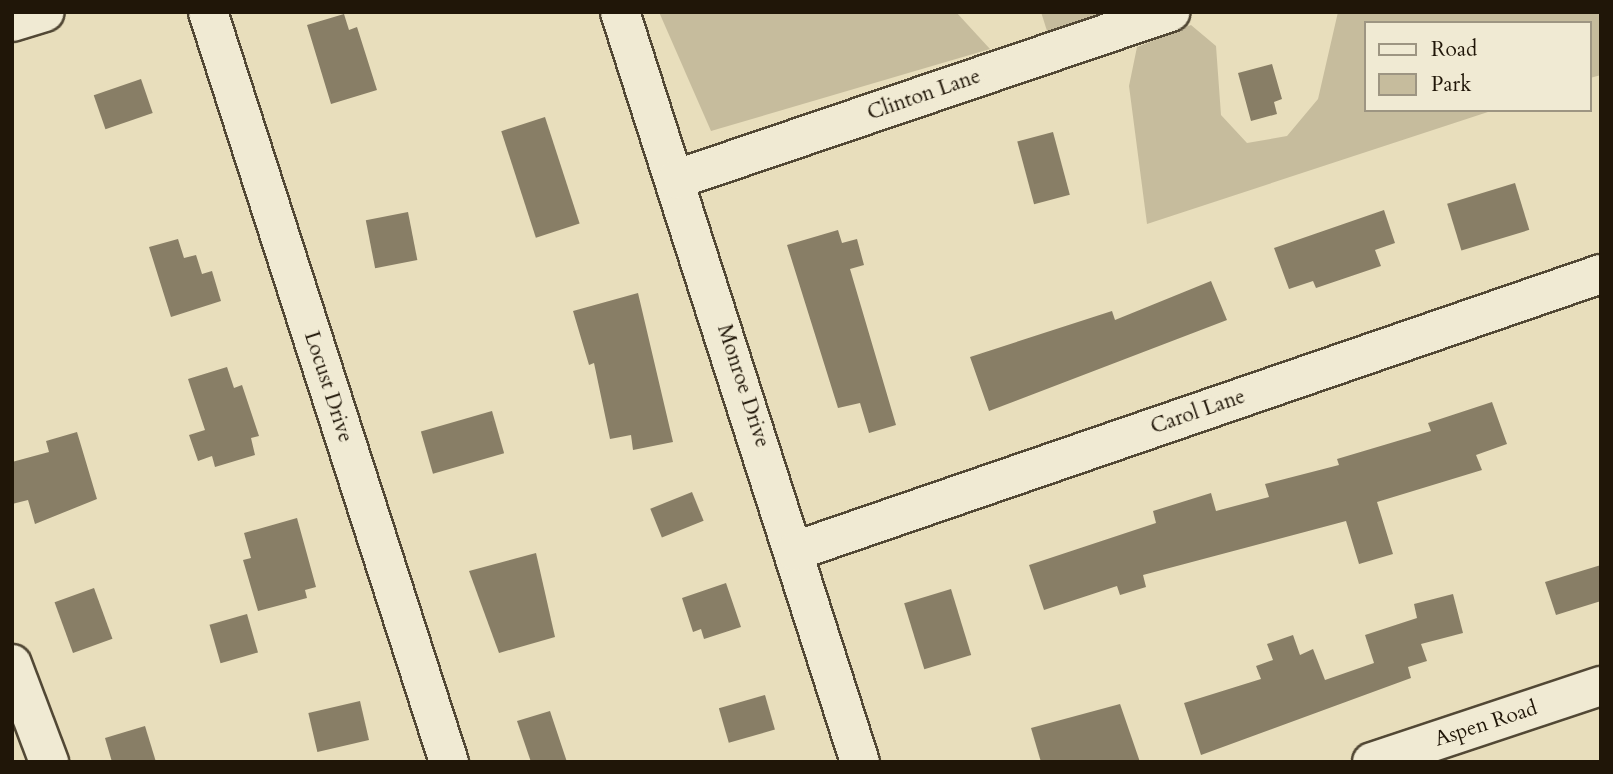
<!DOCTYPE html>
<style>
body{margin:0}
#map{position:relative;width:1613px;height:774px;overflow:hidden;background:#e8debc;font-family:Cardo,serif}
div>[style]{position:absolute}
.green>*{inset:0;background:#c6bc9d}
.building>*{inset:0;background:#887e66;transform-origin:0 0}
.roads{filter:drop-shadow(2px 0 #524835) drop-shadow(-2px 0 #524835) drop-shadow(0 2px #524835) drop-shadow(0 -2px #524835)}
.minor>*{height:38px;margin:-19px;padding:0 19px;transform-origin:19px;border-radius:19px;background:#f0ead3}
span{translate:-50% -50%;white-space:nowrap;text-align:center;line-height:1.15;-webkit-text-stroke:7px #f0ead3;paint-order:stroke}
.street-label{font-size:21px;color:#201608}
.frame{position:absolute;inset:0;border:14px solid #201608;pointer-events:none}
.legend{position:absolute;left:1364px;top:21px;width:228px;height:91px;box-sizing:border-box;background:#f0ead3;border:2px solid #9d9582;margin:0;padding:9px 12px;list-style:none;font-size:21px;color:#201608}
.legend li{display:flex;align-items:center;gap:14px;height:35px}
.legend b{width:35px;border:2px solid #9d9582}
</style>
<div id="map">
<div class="green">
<i style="clip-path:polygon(659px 12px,956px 12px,990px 49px,711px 131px)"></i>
<i style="clip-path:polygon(1041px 12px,1109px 12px,1048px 34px)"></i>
<i style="clip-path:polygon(1338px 12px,1601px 12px,1601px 75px,1590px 78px,1590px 23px,1366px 23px,1366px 110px,1494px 110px,1147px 224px,1129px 86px,1137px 47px,1191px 25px,1216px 46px,1221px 115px,1247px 143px,1287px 136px,1318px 99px)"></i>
</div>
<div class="building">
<i style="clip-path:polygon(344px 14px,349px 30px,357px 27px,377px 90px,331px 104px,307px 25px)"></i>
<i style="clip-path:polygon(1272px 64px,1282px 99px,1274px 102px,1277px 114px,1251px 121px,1238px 73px)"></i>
<i style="left:141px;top:79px;width:36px;height:50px;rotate:71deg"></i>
<i style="left:545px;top:117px;width:112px;height:46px;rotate:72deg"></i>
<i style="left:1053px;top:132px;width:65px;height:37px;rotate:75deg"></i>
<i style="left:1515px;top:183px;width:49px;height:71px;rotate:73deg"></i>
<i style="clip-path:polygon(1384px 210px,1395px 243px,1375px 250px,1381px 266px,1316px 288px,1313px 281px,1289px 289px,1274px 248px)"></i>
<i style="left:408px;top:212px;width:49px;height:43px;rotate:79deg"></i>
<i style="clip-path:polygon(838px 230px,842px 243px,857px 239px,864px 265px,850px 269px,896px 425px,869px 433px,860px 403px,838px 408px,787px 245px)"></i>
<i style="clip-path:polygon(178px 239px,184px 258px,196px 255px,202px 274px,212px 271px,221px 301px,171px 317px,149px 247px)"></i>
<i style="clip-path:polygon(1211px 281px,1227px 320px,989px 411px,970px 357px,1112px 311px,1115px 320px)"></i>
<i style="clip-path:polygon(638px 293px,673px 442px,633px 450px,631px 435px,610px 439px,594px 363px,589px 365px,573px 311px)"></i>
<i style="clip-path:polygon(227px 367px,234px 388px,242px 385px,259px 436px,251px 438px,255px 455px,215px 467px,212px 456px,198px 461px,189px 435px,205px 430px,188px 379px)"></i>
<i style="clip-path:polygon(1492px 402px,1507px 444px,1476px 455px,1482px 470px,1377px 502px,1393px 554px,1359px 564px,1346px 521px,1143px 575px,1146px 587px,1120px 595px,1117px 586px,1044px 610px,1029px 565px,1156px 523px,1153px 511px,1211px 493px,1216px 511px,1269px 497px,1265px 484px,1339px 465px,1337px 459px,1431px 431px,1428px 423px)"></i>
<i style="left:492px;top:411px;width:44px;height:74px;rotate:74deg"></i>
<i style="clip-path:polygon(77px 432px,97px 499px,35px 524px,28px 500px,12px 504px,12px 462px,49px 452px,46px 441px)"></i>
<i style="left:692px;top:492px;width:31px;height:45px;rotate:68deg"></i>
<i style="clip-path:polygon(297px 518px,316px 587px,305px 590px,307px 598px,258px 611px,243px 560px,251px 558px,244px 533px)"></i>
<i style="clip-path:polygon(536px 553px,555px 637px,499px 653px,469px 571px)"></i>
<i style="clip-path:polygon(1601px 565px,1601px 601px,1556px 615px,1545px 582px)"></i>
<i style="clip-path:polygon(726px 583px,741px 627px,704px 639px,701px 629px,693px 632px,682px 598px)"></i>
<i style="left:94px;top:588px;width:54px;height:42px;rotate:70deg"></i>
<i style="left:951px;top:589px;width:69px;height:49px;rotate:73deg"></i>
<i style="clip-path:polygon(1453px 594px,1463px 633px,1421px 644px,1427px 661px,1408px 667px,1411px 678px,1201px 755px,1184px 703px,1261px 679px,1256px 666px,1273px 660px,1267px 644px,1293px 635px,1300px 655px,1313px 649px,1325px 680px,1374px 663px,1365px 635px,1417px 618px,1414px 604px)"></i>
<i style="left:247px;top:614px;width:40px;height:39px;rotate:74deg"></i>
<i style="left:765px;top:695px;width:36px;height:48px;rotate:74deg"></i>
<i style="left:360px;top:701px;width:40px;height:53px;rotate:77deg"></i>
<i style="clip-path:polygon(1120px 704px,1140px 762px,1041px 762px,1031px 728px)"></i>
<i style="clip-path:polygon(550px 711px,567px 762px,531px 762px,517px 721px)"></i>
<i style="clip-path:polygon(145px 726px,156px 762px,112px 762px,105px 738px)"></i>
</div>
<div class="roads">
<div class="minor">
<i style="left:208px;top:12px;width:788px;rotate:72.19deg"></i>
<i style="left:620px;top:12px;width:787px;rotate:72.26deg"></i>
<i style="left:12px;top:22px;width:34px;rotate:-17deg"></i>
<i style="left:677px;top:179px;width:521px;rotate:-18.71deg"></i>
<i style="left:795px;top:551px;width:852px;rotate:-18.97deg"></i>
<i style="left:12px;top:664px;width:105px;rotate:69.3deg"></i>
<i style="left:1372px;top:762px;width:241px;rotate:-18.4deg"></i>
</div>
</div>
<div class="street-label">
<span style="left:924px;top:95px;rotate:-19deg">Clinton Lane</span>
<span style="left:743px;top:386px;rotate:72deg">Monroe Drive</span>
<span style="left:328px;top:387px;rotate:72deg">Locust Drive</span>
<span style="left:1198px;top:412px;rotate:-19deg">Carol Lane</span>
<span style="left:1486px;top:724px;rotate:-18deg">Aspen Road</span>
</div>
<div class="frame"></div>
<ul class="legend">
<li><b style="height:9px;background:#f0ead3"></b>Road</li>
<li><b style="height:19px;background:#c6bc9d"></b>Park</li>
</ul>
</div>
